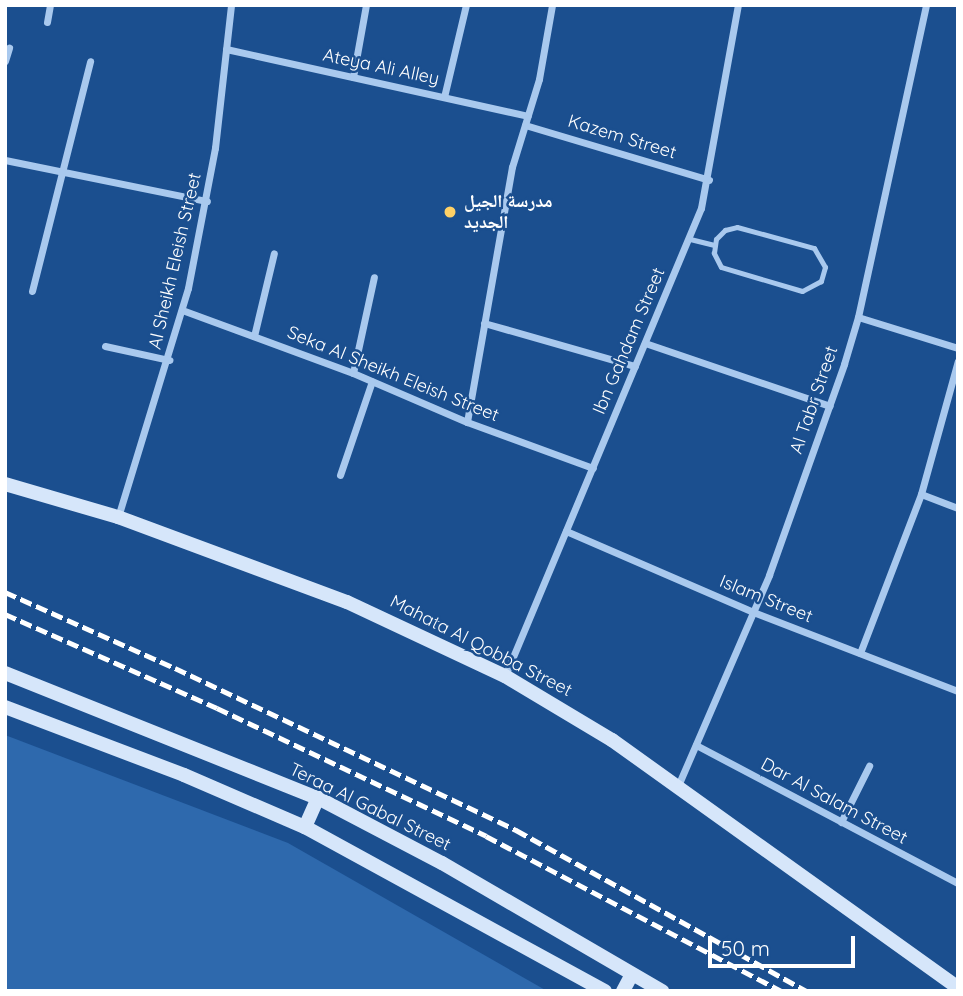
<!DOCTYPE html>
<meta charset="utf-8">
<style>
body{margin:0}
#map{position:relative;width:963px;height:996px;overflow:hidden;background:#1b4f8f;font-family:Quicksand,"Noto Naskh Arabic",sans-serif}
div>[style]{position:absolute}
.green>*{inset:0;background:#2e69ad}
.service>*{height:5px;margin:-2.5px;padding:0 2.5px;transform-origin:2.5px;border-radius:2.5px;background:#a9c9ee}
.minor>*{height:7px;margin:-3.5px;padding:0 3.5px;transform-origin:3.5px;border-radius:3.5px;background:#a9c9ee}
.secondary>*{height:14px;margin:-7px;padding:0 7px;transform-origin:7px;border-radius:7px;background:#d6e6fa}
.rail>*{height:5px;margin-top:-2.5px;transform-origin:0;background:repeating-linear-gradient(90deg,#fff 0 12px,transparent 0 17px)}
.dots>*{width:19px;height:19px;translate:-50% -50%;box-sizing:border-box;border:4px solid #1b4f8f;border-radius:50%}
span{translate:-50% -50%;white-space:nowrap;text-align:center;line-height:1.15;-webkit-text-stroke:5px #1b4f8f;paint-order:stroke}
.street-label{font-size:18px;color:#fff}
.poi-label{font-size:18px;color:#fff;font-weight:700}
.left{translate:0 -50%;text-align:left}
.frame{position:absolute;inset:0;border:7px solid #fff;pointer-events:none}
.scale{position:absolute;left:708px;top:936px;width:147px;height:32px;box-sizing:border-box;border:4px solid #fff;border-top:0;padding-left:9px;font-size:21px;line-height:24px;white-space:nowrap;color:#fff;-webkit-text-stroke:5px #1b4f8f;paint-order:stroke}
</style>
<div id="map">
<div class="green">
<i style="clip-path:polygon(5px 735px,288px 843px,547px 991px,5px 991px)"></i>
</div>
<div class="service">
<i style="left:737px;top:227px;width:80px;rotate:15.3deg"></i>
<i style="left:814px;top:248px;width:22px;rotate:60deg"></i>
<i style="left:825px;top:267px;width:15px;rotate:106deg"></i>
<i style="left:821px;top:281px;width:21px;rotate:152deg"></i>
<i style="left:802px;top:291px;width:84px;rotate:-163.5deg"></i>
<i style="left:721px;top:267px;width:16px;rotate:-117deg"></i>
<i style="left:714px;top:253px;width:14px;rotate:-82deg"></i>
<i style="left:716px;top:239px;width:13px;rotate:-45deg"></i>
<i style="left:725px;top:230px;width:12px;rotate:-14deg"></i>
<i style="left:690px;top:239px;width:25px;rotate:14deg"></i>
</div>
<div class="minor">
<i style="left:47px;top:22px;width:17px;rotate:-80deg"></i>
<i style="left:226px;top:49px;width:309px;rotate:12.5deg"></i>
<i style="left:5px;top:61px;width:14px;rotate:-73deg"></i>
<i style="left:353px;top:77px;width:73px;rotate:-79.8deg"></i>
<i style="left:444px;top:97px;width:95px;rotate:-76.6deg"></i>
<i style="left:525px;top:125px;width:192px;rotate:16.6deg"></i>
<i style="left:5px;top:160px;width:206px;rotate:11.5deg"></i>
<i style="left:32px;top:291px;width:237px;rotate:-75.8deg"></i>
<i style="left:182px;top:310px;width:182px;rotate:20.2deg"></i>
<i style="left:353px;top:373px;width:124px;rotate:23.3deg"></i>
<i style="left:467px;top:422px;width:134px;rotate:20.1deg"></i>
<i style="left:858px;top:317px;width:105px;rotate:17.2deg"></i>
<i style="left:484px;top:323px;width:157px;rotate:15.9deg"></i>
<i style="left:254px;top:336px;width:85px;rotate:-76.5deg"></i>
<i style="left:645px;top:343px;width:195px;rotate:18.8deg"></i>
<i style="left:105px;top:346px;width:66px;rotate:12.3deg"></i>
<i style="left:353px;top:373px;width:98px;rotate:-77.7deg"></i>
<i style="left:467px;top:422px;width:259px;rotate:-80deg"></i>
<i style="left:512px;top:167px;width:92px;rotate:-72.9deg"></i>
<i style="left:539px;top:79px;width:75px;rotate:-80deg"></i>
<i style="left:340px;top:475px;width:99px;rotate:-71.2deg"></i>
<i style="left:921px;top:494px;width:40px;rotate:21deg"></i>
<i style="left:118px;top:517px;width:239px;rotate:-73deg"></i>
<i style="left:188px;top:288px;width:143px;rotate:-79.1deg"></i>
<i style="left:215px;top:148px;width:144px;rotate:-83.6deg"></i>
<i style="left:566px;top:531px;width:204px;rotate:23.4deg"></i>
<i style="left:753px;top:612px;width:220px;rotate:21.1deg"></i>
<i style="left:860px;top:653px;width:170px;rotate:-69deg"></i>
<i style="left:921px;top:494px;width:138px;rotate:-74.5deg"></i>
<i style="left:505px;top:676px;width:507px;rotate:-67.28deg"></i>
<i style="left:701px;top:208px;width:206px;rotate:-79.7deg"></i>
<i style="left:696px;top:745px;width:296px;rotate:27.8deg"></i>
<i style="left:677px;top:788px;width:232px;rotate:-66.6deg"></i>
<i style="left:769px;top:575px;width:224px;rotate:-70.4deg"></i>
<i style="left:844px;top:364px;width:49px;rotate:-73.4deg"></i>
<i style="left:858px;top:317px;width:319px;rotate:-77.7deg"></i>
<i style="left:841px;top:822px;width:63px;rotate:-63.4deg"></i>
</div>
<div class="secondary">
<i style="left:5px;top:484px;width:118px;rotate:16.3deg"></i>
<i style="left:118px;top:517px;width:244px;rotate:20.4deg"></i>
<i style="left:347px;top:602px;width:174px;rotate:25.1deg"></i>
<i style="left:505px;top:676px;width:125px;rotate:30.9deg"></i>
<i style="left:612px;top:740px;width:426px;rotate:35.6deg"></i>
<i style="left:5px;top:673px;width:337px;rotate:21.8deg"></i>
<i style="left:318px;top:798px;width:140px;rotate:27.7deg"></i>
<i style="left:442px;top:863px;width:255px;rotate:30.2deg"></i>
<i style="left:5px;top:707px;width:191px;rotate:20.8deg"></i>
<i style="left:184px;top:775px;width:132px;rotate:23.3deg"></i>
<i style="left:305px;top:827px;width:342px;rotate:28.7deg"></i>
<i style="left:305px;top:827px;width:32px;rotate:-66deg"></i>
<i style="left:623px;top:991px;width:19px;rotate:-62deg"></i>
</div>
<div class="rail">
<i style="left:5px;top:592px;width:186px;rotate:24.1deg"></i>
<i style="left:175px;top:668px;width:378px;rotate:25.4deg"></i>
<i style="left:516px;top:830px;width:333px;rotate:29deg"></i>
<i style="left:5px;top:614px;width:232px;rotate:23.9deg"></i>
<i style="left:217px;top:708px;width:298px;rotate:25.4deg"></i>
<i style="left:486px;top:836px;width:333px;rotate:27.7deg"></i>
</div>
<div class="dots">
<i style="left:450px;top:212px;background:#ffd166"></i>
</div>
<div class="street-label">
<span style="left:381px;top:67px;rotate:12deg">Ateya Ali Alley</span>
<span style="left:622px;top:137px;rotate:17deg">Kazem Street</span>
<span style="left:175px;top:261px;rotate:-77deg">Al Sheikh Eleish Street</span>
<span style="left:629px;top:341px;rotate:-67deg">Ibn Gahdam Street</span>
<span style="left:393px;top:374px;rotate:22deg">Seka Al Sheikh Eleish Street</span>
<span style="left:814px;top:400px;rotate:-71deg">Al Tabr Street</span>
<span style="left:766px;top:599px;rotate:22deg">Islam Street</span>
<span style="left:481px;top:646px;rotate:27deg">Mahata Al Qobba Street</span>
<span style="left:834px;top:801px;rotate:28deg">Dar Al Salam Street</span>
<span style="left:370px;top:807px;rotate:26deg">Teraa Al Gabal Street</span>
</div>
<div class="poi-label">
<span class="left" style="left:464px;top:212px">مدرسة الجيل<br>الجديد</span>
</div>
<div class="frame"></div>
<div class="scale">50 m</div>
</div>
